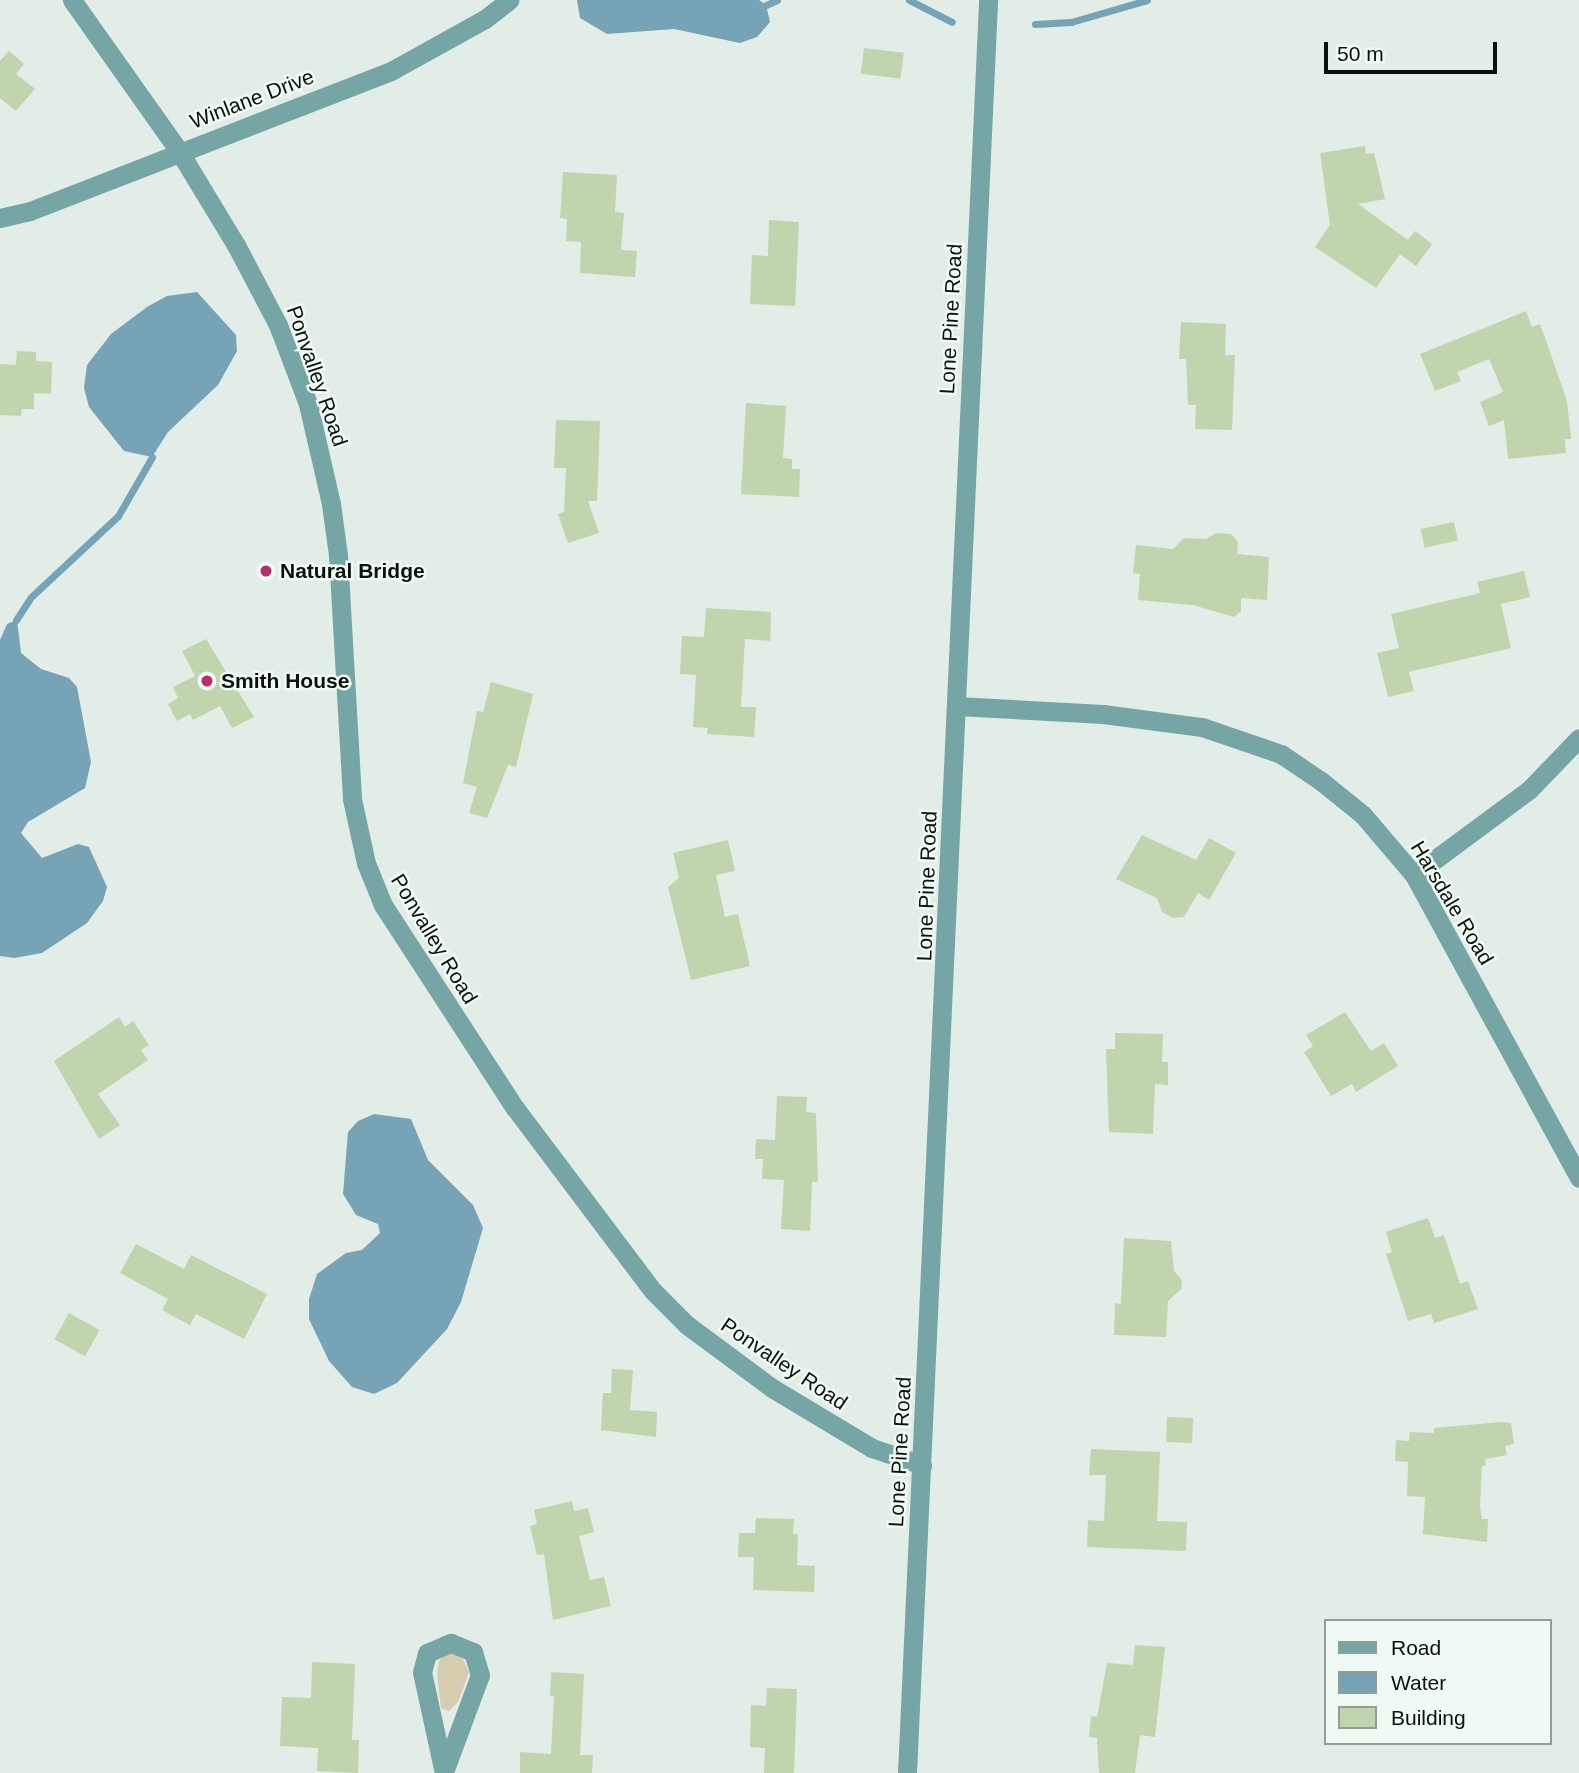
<!DOCTYPE html>
<style>
body{margin:0}
#map{position:relative;width:1579px;height:1773px;overflow:hidden;background:#e1ede6;font-family:Arial,sans-serif}
div>[style]{position:absolute}
.green>*{inset:0;background:#d5cdae}
.water>*{inset:0;background:#76a3b6}
.stream>*{height:7px;margin:-3.5px;padding:0 3.5px;transform-origin:3.5px;border-radius:3.5px;background:#76a3b6}
.building>*{inset:0;background:#c1d4ad;transform-origin:0 0}
.minor>*{height:19px;margin:-9.5px;padding:0 9.5px;transform-origin:9.5px;border-radius:9.5px;background:#75a6a5}
.tertiary>*{height:19px;margin:-9.5px;padding:0 9.5px;transform-origin:9.5px;border-radius:9.5px;background:#75a6a5}
.dots>*{width:19px;height:19px;translate:-50% -50%;box-sizing:border-box;border:4px solid #eefaf3;border-radius:50%}
span{translate:-50% -50%;white-space:nowrap;text-align:center;line-height:1.15;-webkit-text-stroke:5px #eefaf3;paint-order:stroke}
.street-label{font-size:21px;color:#0c100e}
.poi-label{font-size:21px;color:#0c100e;font-weight:700}
.left{translate:0 -50%;text-align:left}
.legend{position:absolute;left:1324px;top:1619px;width:228px;height:126px;box-sizing:border-box;background:#eefaf3;border:2px solid #949c97;margin:0;padding:9px 12px;list-style:none;font-size:21px;color:#0c100e}
.legend li{display:flex;align-items:center;gap:14px;height:35px}
.legend b{width:35px;border:2px solid #949c97}
.scale{position:absolute;left:1324px;top:42px;width:173px;height:32px;box-sizing:border-box;border:4px solid #0c100e;border-top:0;padding-left:9px;font-size:21px;line-height:24px;white-space:nowrap;color:#0c100e;-webkit-text-stroke:5px #eefaf3;paint-order:stroke}
</style>
<div id="map">
<div class="green">
<i style="clip-path:polygon(448px 1652px,461px 1655px,469px 1672px,458px 1702px,449px 1711px,441px 1708px,437px 1674px,439px 1661px)"></i>
</div>
<div class="water">
<i style="clip-path:polygon(577px 0,759px 0,766px 5px,770px 22px,757px 37px,740px 43px,674px 29px,607px 34px,580px 18px)"></i>
<i style="clip-path:polygon(197px 292px,236px 335px,237px 351px,218px 385px,168px 432px,152px 457px,124px 451px,89px 407px,84px 388px,87px 365px,111px 334px,147px 307px,167px 296px)"></i>
<i style="clip-path:polygon(17px 620px,21px 653px,41px 669px,69px 678px,77px 687px,91px 762px,85px 788px,28px 822px,21px 833px,42px 858px,78px 844px,89px 847px,107px 887px,103px 901px,87px 923px,42px 953px,14px 958px,0 956px,0 640px,7px 624px)"></i>
<i style="clip-path:polygon(374px 1114px,411px 1119px,428px 1160px,473px 1205px,483px 1228px,461px 1302px,447px 1329px,397px 1383px,374px 1394px,352px 1387px,329px 1361px,309px 1319px,309px 1299px,317px 1274px,346px 1253px,362px 1250px,380px 1233px,378px 1224px,356px 1215px,343px 1194px,348px 1132px,358px 1121px)"></i>
</div>
<div class="stream">
<i style="left:909px;top:0;width:48px;rotate:27.1deg"></i>
<i style="left:766px;top:5px;width:12px;rotate:-24deg"></i>
<i style="left:1035px;top:24px;width:36px;rotate:-3deg"></i>
<i style="left:1071px;top:22px;width:79px;rotate:-16.1deg"></i>
<i style="left:16px;top:620px;width:27px;rotate:-57deg"></i>
<i style="left:31px;top:597px;width:119px;rotate:-43deg"></i>
<i style="left:118px;top:516px;width:68px;rotate:-60deg"></i>
</div>
<div class="building">
<i style="left:864px;top:48px;width:40px;height:26px;rotate:7deg"></i>
<i style="clip-path:polygon(9px 51px,24px 64px,16px 74px,35px 89px,16px 111px,0 98px,0 61px)"></i>
<i style="clip-path:polygon(1365px 146px,1366px 154px,1374px 153px,1385px 199px,1358px 204px,1408px 240px,1415px 231px,1432px 244px,1416px 266px,1400px 254px,1376px 288px,1315px 247px,1330px 225px,1320px 153px)"></i>
<i style="clip-path:polygon(563px 172px,617px 175px,615px 212px,624px 213px,621px 250px,637px 251px,635px 277px,580px 273px,581px 242px,566px 241px,567px 219px,560px 218px)"></i>
<i style="clip-path:polygon(769px 220px,799px 222px,795px 306px,750px 304px,752px 255px,768px 256px)"></i>
<i style="clip-path:polygon(1526px 311px,1532px 327px,1540px 324px,1550px 352px,1567px 401px,1571px 439px,1565px 439px,1566px 453px,1508px 459px,1504px 420px,1489px 426px,1480px 402px,1503px 392px,1489px 359px,1457px 372px,1461px 381px,1435px 391px,1420px 354px)"></i>
<i style="clip-path:polygon(1181px 322px,1226px 324px,1225px 355px,1235px 355px,1232px 430px,1195px 429px,1196px 405px,1188px 405px,1186px 359px,1179px 359px)"></i>
<i style="clip-path:polygon(17px 351px,36px 352px,36px 361px,52px 362px,51px 394px,34px 393px,34px 409px,22px 409px,21px 416px,0 415px,0 364px,16px 365px)"></i>
<i style="clip-path:polygon(746px 403px,786px 406px,783px 458px,792px 459px,792px 469px,800px 469px,799px 497px,741px 494px)"></i>
<i style="clip-path:polygon(556px 420px,600px 421px,597px 501px,588px 501px,599px 533px,568px 543px,558px 514px,564px 512px,566px 468px,554px 468px)"></i>
<i style="left:1454px;top:522px;width:19px;height:34px;rotate:78deg"></i>
<i style="clip-path:polygon(1216px 533px,1231px 534px,1238px 542px,1237px 554px,1269px 557px,1267px 600px,1241px 598px,1241px 611px,1234px 617px,1193px 605px,1138px 600px,1140px 574px,1133px 573px,1136px 545px,1173px 549px,1184px 538px,1206px 539px)"></i>
<i style="clip-path:polygon(1524px 571px,1530px 597px,1501px 604px,1511px 648px,1409px 672px,1414px 691px,1388px 697px,1377px 653px,1399px 648px,1391px 614px,1480px 593px,1477px 582px)"></i>
<i style="clip-path:polygon(706px 608px,771px 612px,770px 641px,745px 639px,741px 707px,756px 707px,754px 737px,707px 734px,708px 728px,693px 727px,696px 675px,680px 674px,682px 636px,704px 637px)"></i>
<i style="clip-path:polygon(206px 639px,254px 717px,232px 728px,220px 706px,193px 720px,190px 714px,177px 721px,168px 704px,178px 698px,173px 687px,195px 676px,182px 651px)"></i>
<i style="clip-path:polygon(491px 682px,533px 694px,516px 767px,508px 765px,487px 818px,469px 813px,477px 787px,463px 783px,477px 711px,483px 712px)"></i>
<i style="clip-path:polygon(1142px 835px,1196px 860px,1209px 838px,1236px 853px,1209px 900px,1198px 893px,1184px 917px,1173px 918px,1162px 912px,1157px 898px,1116px 879px)"></i>
<i style="clip-path:polygon(728px 840px,735px 871px,716px 875px,725px 917px,738px 914px,750px 966px,691px 980px,668px 887px,679px 878px,673px 853px)"></i>
<i style="clip-path:polygon(1345px 1012px,1371px 1051px,1384px 1043px,1398px 1066px,1356px 1092px,1352px 1084px,1331px 1096px,1304px 1052px,1313px 1046px,1306px 1035px)"></i>
<i style="clip-path:polygon(119px 1017px,125px 1027px,133px 1021px,149px 1045px,141px 1050px,148px 1060px,98px 1094px,120px 1125px,99px 1139px,54px 1061px)"></i>
<i style="clip-path:polygon(1115px 1033px,1163px 1034px,1162px 1062px,1168px 1062px,1168px 1085px,1155px 1084px,1153px 1134px,1109px 1132px,1106px 1049px,1115px 1049px)"></i>
<i style="clip-path:polygon(777px 1096px,807px 1097px,806px 1112px,816px 1113px,818px 1182px,812px 1182px,810px 1231px,781px 1229px,784px 1180px,762px 1179px,763px 1159px,755px 1159px,756px 1139px,775px 1140px)"></i>
<i style="clip-path:polygon(1428px 1218px,1435px 1238px,1444px 1235px,1460px 1284px,1468px 1281px,1478px 1309px,1434px 1323px,1431px 1314px,1408px 1321px,1386px 1254px,1392px 1252px,1386px 1232px)"></i>
<i style="clip-path:polygon(1124px 1238px,1171px 1241px,1174px 1271px,1182px 1280px,1181px 1289px,1168px 1301px,1166px 1337px,1114px 1335px,1115px 1303px,1121px 1304px)"></i>
<i style="clip-path:polygon(136px 1244px,184px 1269px,191px 1255px,267px 1294px,244px 1339px,196px 1314px,190px 1325px,162px 1310px,168px 1299px,120px 1273px)"></i>
<i style="left:69px;top:1313px;width:35px;height:30px;rotate:29deg"></i>
<i style="clip-path:polygon(612px 1369px,633px 1370px,630px 1410px,657px 1412px,656px 1437px,601px 1430px,603px 1393px,611px 1393px)"></i>
<i style="left:1167px;top:1417px;width:26px;height:25px;rotate:2deg"></i>
<i style="clip-path:polygon(1501px 1422px,1511px 1423px,1514px 1444px,1505px 1446px,1507px 1455px,1485px 1459px,1486px 1465px,1482px 1466px,1480px 1507px,1482px 1519px,1488px 1519px,1487px 1542px,1423px 1534px,1425px 1497px,1407px 1496px,1408px 1462px,1395px 1461px,1396px 1440px,1409px 1441px,1410px 1432px,1434px 1433px,1434px 1428px)"></i>
<i style="clip-path:polygon(1091px 1449px,1160px 1452px,1157px 1521px,1187px 1522px,1186px 1551px,1087px 1547px,1088px 1520px,1104px 1521px,1106px 1475px,1089px 1475px)"></i>
<i style="clip-path:polygon(572px 1501px,574px 1511px,588px 1508px,594px 1532px,579px 1536px,590px 1580px,604px 1577px,611px 1606px,553px 1620px,544px 1554px,537px 1555px,530px 1526px,537px 1524px,534px 1510px)"></i>
<i style="clip-path:polygon(756px 1518px,794px 1519px,793px 1534px,798px 1534px,797px 1565px,815px 1566px,814px 1592px,753px 1590px,754px 1557px,738px 1557px,739px 1533px,755px 1533px)"></i>
<i style="clip-path:polygon(1135px 1645px,1165px 1647px,1155px 1737px,1140px 1735px,1135px 1773px,1099px 1773px,1097px 1738px,1089px 1737px,1091px 1716px,1097px 1717px,1107px 1663px,1133px 1665px)"></i>
<i style="clip-path:polygon(312px 1662px,355px 1664px,352px 1740px,359px 1740px,358px 1773px,317px 1771px,318px 1748px,280px 1746px,282px 1697px,311px 1698px)"></i>
<i style="clip-path:polygon(551px 1672px,584px 1674px,580px 1755px,593px 1755px,592px 1773px,520px 1773px,520px 1752px,551px 1754px,554px 1696px,550px 1696px)"></i>
<i style="clip-path:polygon(767px 1688px,797px 1689px,794px 1773px,764px 1773px,765px 1748px,750px 1747px,751px 1705px,766px 1706px)"></i>
</div>
<div class="minor">
<i style="left:72px;top:0;width:185px;rotate:54.7deg"></i>
<i style="left:179px;top:151px;width:110px;rotate:58.8deg"></i>
<i style="left:236px;top:245px;width:90px;rotate:62.3deg"></i>
<i style="left:278px;top:325px;width:85px;rotate:69.2deg"></i>
<i style="left:308px;top:404px;width:103px;rotate:77deg"></i>
<i style="left:331px;top:504px;width:51px;rotate:82.2deg"></i>
<i style="left:338px;top:555px;width:244px;rotate:86.7deg"></i>
<i style="left:352px;top:799px;width:66px;rotate:77.7deg"></i>
<i style="left:366px;top:863px;width:45px;rotate:68deg"></i>
<i style="left:383px;top:905px;width:242px;rotate:57deg"></i>
<i style="left:515px;top:1108px;width:229px;rotate:53deg"></i>
<i style="left:653px;top:1291px;width:48px;rotate:45deg"></i>
<i style="left:687px;top:1325px;width:106px;rotate:36.5deg"></i>
<i style="left:772px;top:1388px;width:117px;rotate:31deg"></i>
<i style="left:872px;top:1448px;width:53px;rotate:18.8deg"></i>
<i style="left:0;top:218px;width:31px;rotate:-13deg"></i>
<i style="left:30px;top:211px;width:387px;rotate:-21.2deg"></i>
<i style="left:391px;top:71px;width:107px;rotate:-29deg"></i>
<i style="left:485px;top:19px;width:31px;rotate:-38deg"></i>
<i style="left:957px;top:706px;width:146px;rotate:3.1deg"></i>
<i style="left:1103px;top:714px;width:100px;rotate:7.5deg"></i>
<i style="left:1202px;top:727px;width:83px;rotate:18.9deg"></i>
<i style="left:1281px;top:754px;width:48px;rotate:34deg"></i>
<i style="left:1321px;top:781px;width:54px;rotate:39deg"></i>
<i style="left:1363px;top:815px;width:79px;rotate:49.6deg"></i>
<i style="left:1414px;top:875px;width:345px;rotate:61.4deg"></i>
<i style="left:1414px;top:875px;width:143px;rotate:-36.5deg"></i>
<i style="left:1529px;top:790px;width:72px;rotate:-46.1deg"></i>
<i style="left:444px;top:1773px;width:103px;rotate:-102.3deg"></i>
<i style="left:422px;top:1672px;width:20px;rotate:-75deg"></i>
<i style="left:427px;top:1653px;width:26px;rotate:-23deg"></i>
<i style="left:451px;top:1643px;width:24px;rotate:22deg"></i>
<i style="left:473px;top:1652px;width:24px;rotate:73deg"></i>
<i style="left:480px;top:1675px;width:103px;rotate:110.4deg"></i>
</div>
<div class="tertiary">
<i style="left:907px;top:1773px;width:1775px;rotate:-87.38deg"></i>
</div>
<div class="dots">
<i style="left:266px;top:571px;background:#b72f6d"></i>
<i style="left:207px;top:681px;background:#b72f6d"></i>
</div>
<div class="street-label">
<span style="left:252px;top:99px;rotate:-21deg">Winlane Drive</span>
<span style="left:951px;top:319px;rotate:-87deg">Lone Pine Road</span>
<span style="left:317px;top:376px;rotate:71deg">Ponvalley Road</span>
<span style="left:927px;top:886px;rotate:-88deg">Lone Pine Road</span>
<span style="left:1452px;top:903px;rotate:59deg">Harsdale Road</span>
<span style="left:434px;top:939px;rotate:59deg">Ponvalley Road</span>
<span style="left:784px;top:1364px;rotate:34deg">Ponvalley Road</span>
<span style="left:900px;top:1452px;rotate:-87deg">Lone Pine Road</span>
</div>
<div class="poi-label">
<span class="left" style="left:280px;top:571px">Natural Bridge</span>
<span class="left" style="left:221px;top:681px">Smith House</span>
</div>
<ul class="legend">
<li><b style="height:9px;background:#75a6a5"></b>Road</li>
<li><b style="height:19px;background:#76a3b6"></b>Water</li>
<li><b style="height:19px;background:#c1d4ad"></b>Building</li>
</ul>
<div class="scale">50 m</div>
</div>
